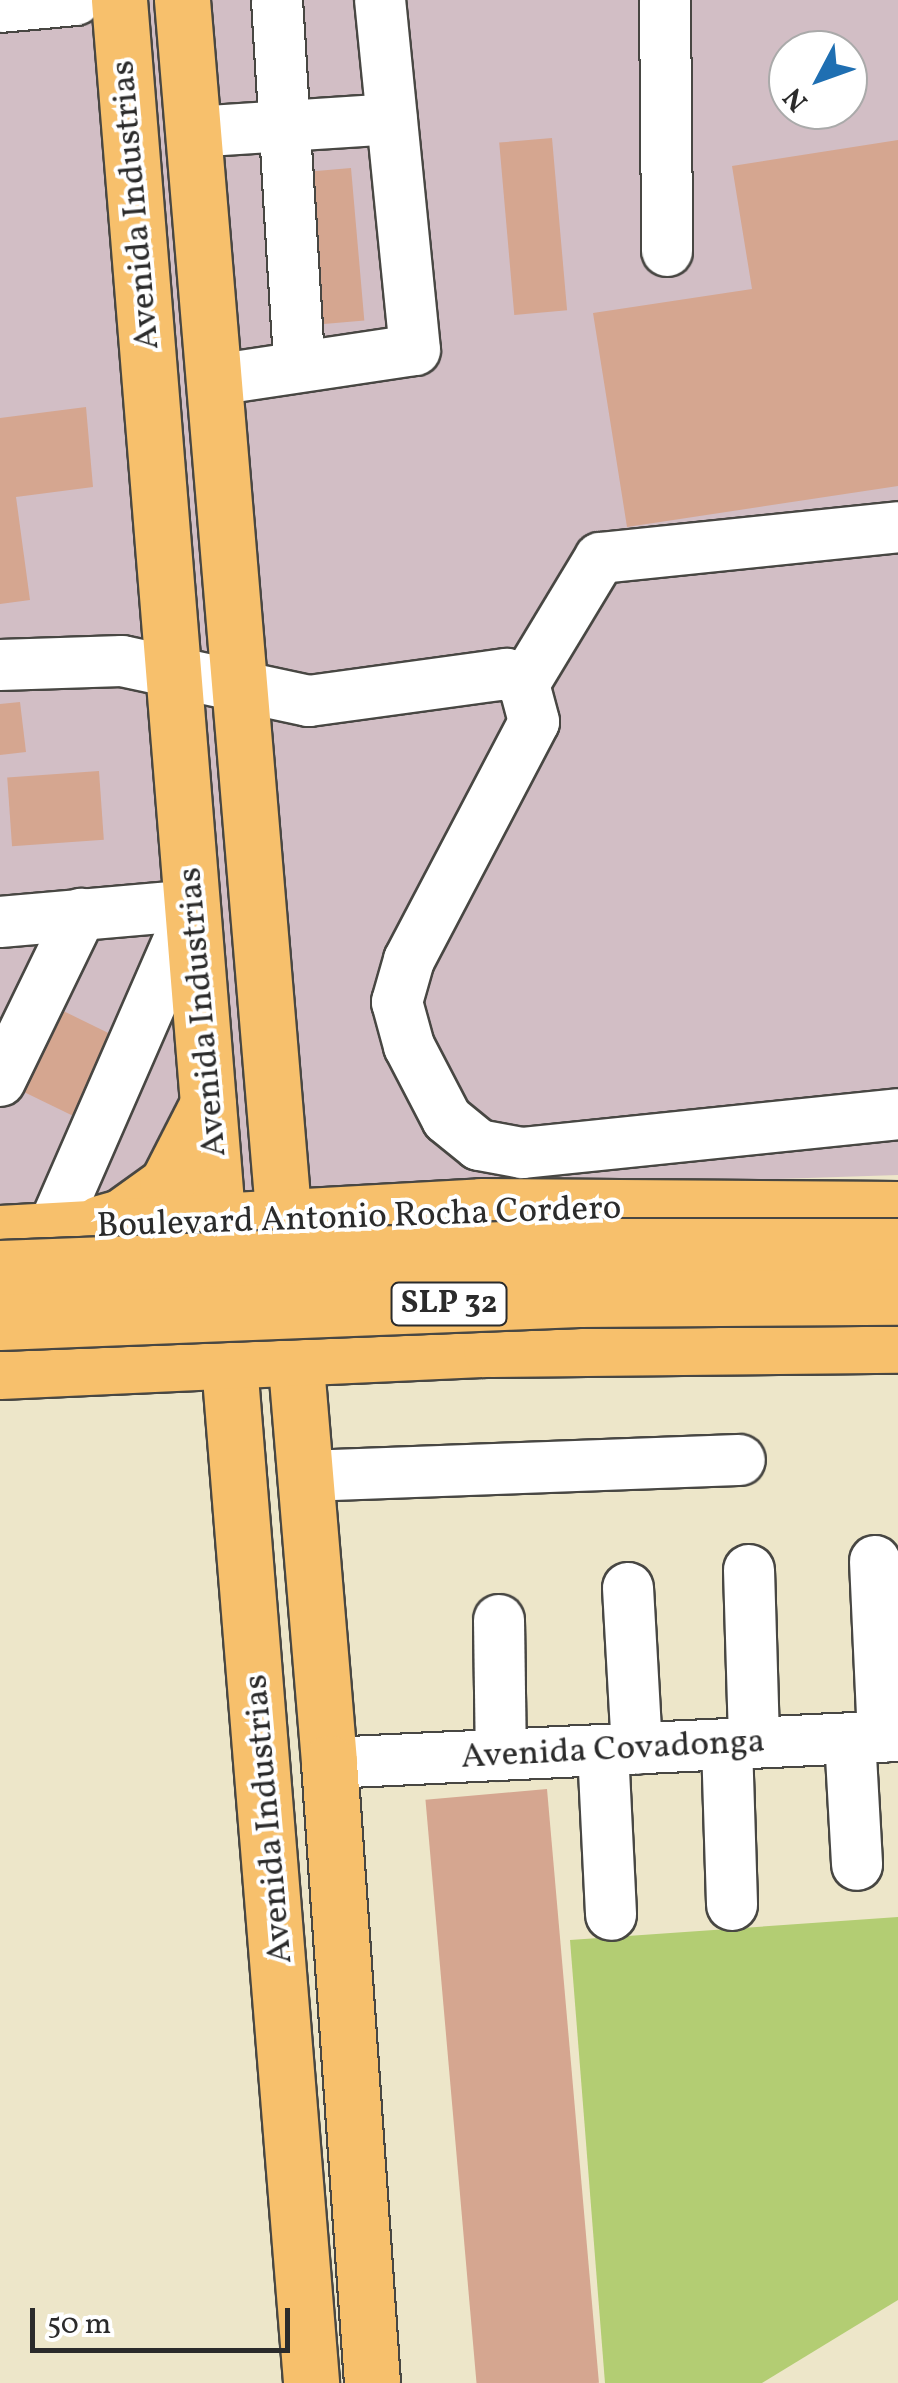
<!DOCTYPE html>
<style>
body{margin:0}
#map{position:relative;width:898px;height:2383px;overflow:hidden;background:#ede6c9;font-family:Vollkorn,serif}
div>[style]{position:absolute}
.industrial>*{inset:0;background:#d2bec5}
.green>*{inset:0;background:#b3cd73}
.building>*{inset:0;background:#d5a690;transform-origin:0 0}
.roads{filter:drop-shadow(2px 0 #484743) drop-shadow(-2px 0 #484743) drop-shadow(0 2px #484743) drop-shadow(0 -2px #484743)}
.minor>*{height:50px;margin:-25px;padding:0 25px;transform-origin:25px;border-radius:25px;background:#fff}
.major>*{height:55px;margin:-27.5px;padding:0 27.5px;transform-origin:27.5px;border-radius:27.5px;background:#f7c06c}
.bridges{filter:drop-shadow(2px 0 #484743) drop-shadow(-2px 0 #484743) drop-shadow(0 2px #484743) drop-shadow(0 -2px #484743)}
.highway-bridge>*{height:55px;margin:-27.5px;padding:0 27.5px;transform-origin:27.5px;border-radius:27.5px;background:#f7c06c}
span{translate:-50% -50%;white-space:nowrap;text-align:center;line-height:1.15;-webkit-text-stroke:8px #fff;paint-order:stroke}
.shield-label span{padding:2px 8px;background:#fff;border:2px solid;border-radius:8px;-webkit-text-stroke-width:0}
.shield-label{font-size:32px;color:#2b2b2b;font-weight:700}
.street-label{font-size:35px;color:#2b2b2b}
.north{position:absolute;left:768px;top:30px;width:100px;height:100px;box-sizing:border-box;background:#fff;border:2px solid #aaa;border-radius:50%;rotate:229deg;font-size:28px;font-weight:700;line-height:40px;text-align:center;color:#2b2b2b}
.north::after{content:'';display:block;margin:auto;width:35px;height:45px;background:#1f6fb2;clip-path:polygon(50% 0,100% 100%,50% 72%,0 100%)}
.scale{position:absolute;left:30px;top:2308px;width:260px;height:45px;box-sizing:border-box;border:5px solid #2b2b2b;border-top:0;padding-left:12px;font-size:30px;line-height:35px;white-space:nowrap;color:#2b2b2b;-webkit-text-stroke:8px #fff;paint-order:stroke}
</style>
<div id="map">
<div class="industrial">
<i style="clip-path:polygon(evenodd,0 0,898px 0,898px 1175px,0 1204px,0 0,788px 50px,848px 50px,848px 110px,788px 110px,788px 50px)"></i>
</div>
<div class="green">
<i style="clip-path:polygon(898px 1917px,898px 2300px,762px 2383px,605px 2383px,570px 1940px)"></i>
</div>
<div class="building">
<i style="left:552px;top:138px;width:173px;height:53px;rotate:85deg"></i>
<i style="clip-path:polygon(898px 140px,898px 486px,627px 527px,593px 313px,752px 289px,732px 166px)"></i>
<i style="left:351px;top:168px;width:153px;height:58px;rotate:85deg"></i>
<i style="clip-path:polygon(86px 407px,93px 487px,16px 497px,30px 600px,0 604px,0 418px)"></i>
<i style="clip-path:polygon(20px 702px,26px 752px,0 755px,0 704px)"></i>
<i style="left:99px;top:771px;width:69px;height:92px;rotate:86deg"></i>
<i style="left:49px;top:1004px;width:91px;height:90px;rotate:26deg"></i>
<i style="left:547px;top:1789px;width:596px;height:122px;rotate:85deg"></i>
</div>
<div class="roads">
<div class="minor">
<i style="left:277px;top:0;width:365px;rotate:86.5deg"></i>
<i style="left:665px;top:0;width:251px;rotate:89.5deg"></i>
<i style="left:0;top:7px;width:76px;rotate:-5.3deg"></i>
<i style="left:193px;top:132px;width:199px;rotate:-3.7deg"></i>
<i style="left:214px;top:380px;width:203px;rotate:-8.5deg"></i>
<i style="left:415px;top:350px;width:352px;rotate:-95.7deg"></i>
<i style="left:0;top:665px;width:122px;rotate:-1.9deg"></i>
<i style="left:122px;top:661px;width:191px;rotate:12.1deg"></i>
<i style="left:309px;top:701px;width:200px;rotate:-7.8deg"></i>
<i style="left:507px;top:674px;width:20px;rotate:30deg"></i>
<i style="left:524px;top:684px;width:39px;rotate:75deg"></i>
<i style="left:534px;top:722px;width:269px;rotate:117.7deg"></i>
<i style="left:409px;top:960px;width:44px;rotate:105.9deg"></i>
<i style="left:397px;top:1002px;width:46px;rotate:74.7deg"></i>
<i style="left:409px;top:1046px;width:82px;rotate:62.5deg"></i>
<i style="left:447px;top:1119px;width:41px;rotate:39.1deg"></i>
<i style="left:479px;top:1145px;width:44px;rotate:10.5deg"></i>
<i style="left:522px;top:1153px;width:378px;rotate:-5.9deg"></i>
<i style="left:524px;top:684px;width:147px;rotate:-58.9deg"></i>
<i style="left:600px;top:558px;width:300px;rotate:-5.9deg"></i>
<i style="left:0;top:922px;width:195px;rotate:-5deg"></i>
<i style="left:194px;top:905px;width:355px;rotate:113.6deg"></i>
<i style="left:0;top:1081px;width:186px;rotate:-64.1deg"></i>
<i style="left:304px;top:1476px;width:436px;rotate:-2.1deg"></i>
<i style="left:875px;top:1561px;width:176px;rotate:87.4deg"></i>
<i style="left:749px;top:1570px;width:173px;rotate:88.3deg"></i>
<i style="left:628px;top:1588px;width:161px;rotate:86.8deg"></i>
<i style="left:499px;top:1620px;width:135px;rotate:89.2deg"></i>
<i style="left:850px;top:1738px;width:127px;rotate:86.8deg"></i>
<i style="left:727px;top:1744px;width:161px;rotate:88.2deg"></i>
<i style="left:603px;top:1750px;width:165px;rotate:87.2deg"></i>
<i style="left:329px;top:1763px;width:570px;rotate:-2.72deg"></i>
</div>
<div class="major">
<i style="left:119px;top:0;width:2391px;rotate:85.39deg"></i>
<i style="left:182px;top:0;width:1769px;rotate:85.23deg"></i>
<i style="left:329px;top:1763px;width:621px;rotate:86.03deg"></i>
<i style="left:100px;top:1223px;width:22px;rotate:-16deg"></i>
<i style="left:121px;top:1217px;width:57px;rotate:-35.7deg"></i>
<i style="left:167px;top:1184px;width:90px;rotate:-62.9deg"></i>
<i style="left:0;top:1233px;width:482px;rotate:-3.2deg"></i>
<i style="left:481px;top:1206px;width:417px;rotate:0.4deg"></i>
<i style="left:0;top:1371px;width:491px;rotate:-2.6deg"></i>
<i style="left:491px;top:1349px;width:407px;rotate:-0.6deg"></i>
</div>
</div>
<div class="bridges">
<div class="highway-bridge">
<i style="left:0;top:1268px;width:582px;rotate:-2.16deg"></i>
<i style="left:582px;top:1246px;width:316px"></i>
<i style="left:0;top:1322px;width:579px;rotate:-2.27deg"></i>
<i style="left:579px;top:1299px;width:319px;rotate:-0.4deg"></i>
</div>
</div>
<div class="shield-label">
<span style="left:449px;top:1304px">SLP 32</span>
</div>
<div class="street-label">
<span style="left:136px;top:205px;rotate:-95deg">Avenida Industrias</span>
<span style="left:203px;top:1012px;rotate:-95deg">Avenida Industrias</span>
<span style="left:359px;top:1218px;rotate:-2deg">Boulevard Antonio Rocha Cordero</span>
<span style="left:613px;top:1750px;rotate:-3deg">Avenida Covadonga</span>
<span style="left:269px;top:1819px;rotate:-95deg">Avenida Industrias</span>
</div>
<div class="north">N</div>
<div class="scale">50 m</div>
</div>
